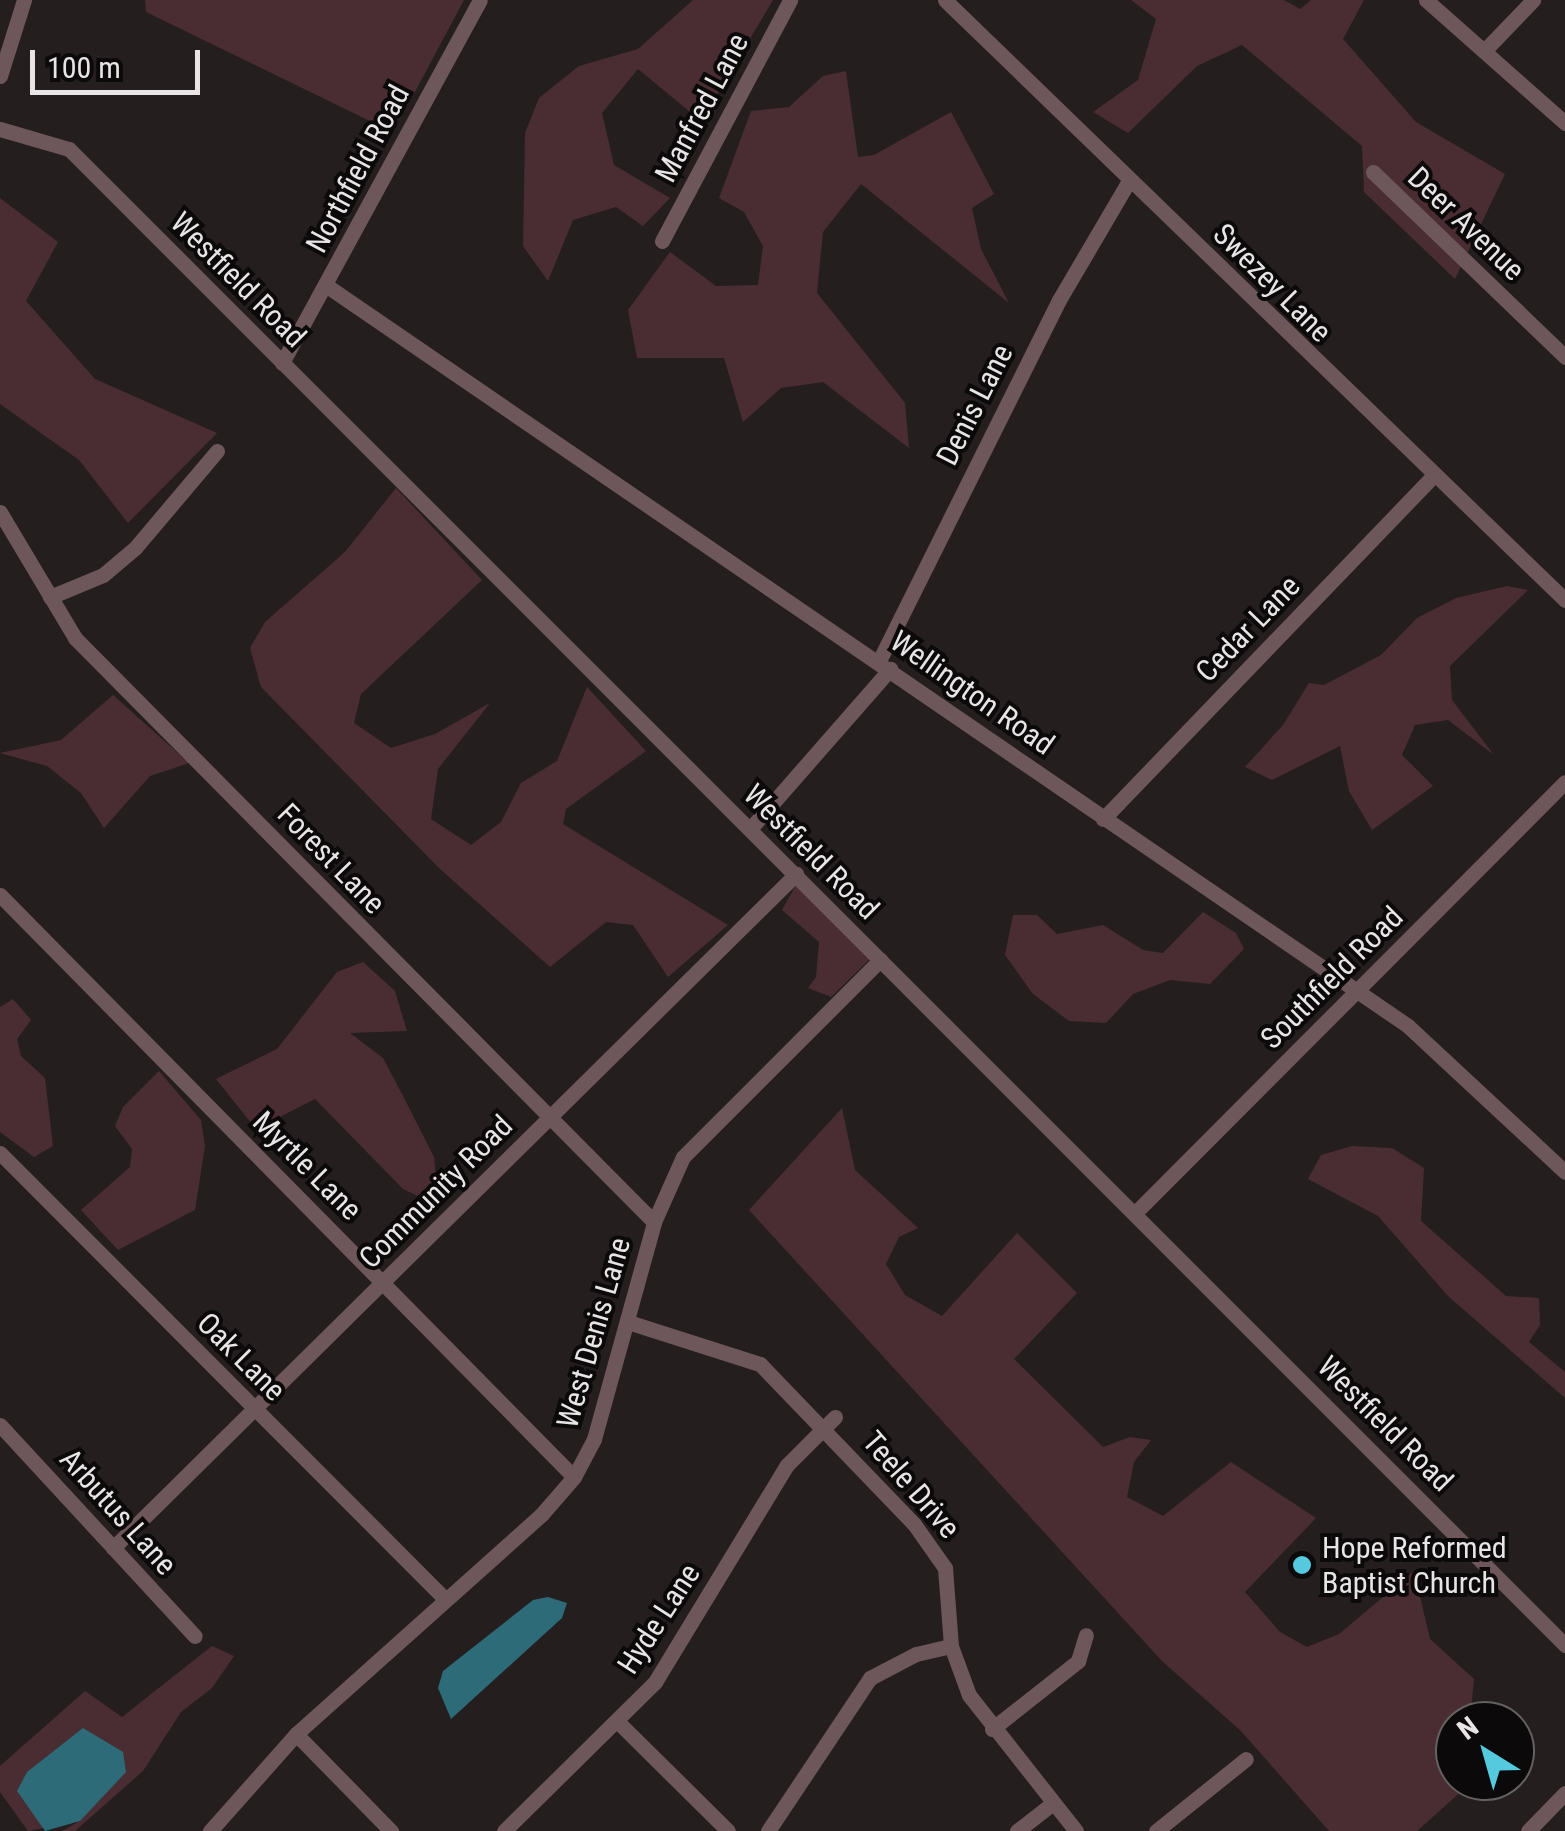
<!DOCTYPE html>
<style>
body{margin:0}
#map{position:relative;width:1565px;height:1831px;overflow:hidden;background:#241e1f;font-family:"Roboto Condensed",sans-serif}
div>[style]{position:absolute}
.green>*{inset:0;background:#4a2d32}
.water>*{inset:0;background:#2c6b77}
.minor>*{height:15px;margin:-7.5px;padding:0 7.5px;transform-origin:7.5px;border-radius:7.5px;background:#6e575a}
.dots>*{width:28px;height:28px;translate:-50% -50%;box-sizing:border-box;border:5px solid #0b0909;border-radius:50%}
span{translate:-50% -50%;white-space:nowrap;text-align:center;line-height:1.15;-webkit-text-stroke:8px #0b0909;paint-order:stroke}
.street-label{font-size:30px;color:#e9e5e6}
.poi-label{font-size:30px;color:#e9e5e6}
.left{translate:0 -50%;text-align:left}
.north{position:absolute;left:1435px;top:1701px;width:100px;height:100px;box-sizing:border-box;background:#0b0909;border:2px solid #646161;border-radius:50%;rotate:323deg;font-size:28px;font-weight:700;line-height:40px;text-align:center;color:#e9e5e6}
.north::after{content:'';display:block;margin:auto;width:35px;height:45px;background:#55cadf;clip-path:polygon(50% 0,100% 100%,50% 72%,0 100%)}
.scale{position:absolute;left:30px;top:50px;width:170px;height:45px;box-sizing:border-box;border:5px solid #e9e5e6;border-top:0;padding-left:12px;font-size:30px;line-height:35px;white-space:nowrap;color:#e9e5e6;-webkit-text-stroke:8px #0b0909;paint-order:stroke}
</style>
<div id="map">
<div class="green">
<i style="clip-path:polygon(145px 0,464px 0,401px 118px,380px 126px,146px 12px)"></i>
<i style="clip-path:polygon(693px 0,773px 0,701px 121px,638px 69px,602px 113px,614px 165px,670px 198px,643px 226px,616px 207px,573px 220px,548px 281px,523px 246px,525px 133px,539px 98px,579px 66px,638px 49px)"></i>
<i style="clip-path:polygon(1131px 0,1284px 0,1300px 9px,1311px 0,1364px 0,1343px 39px,1416px 122px,1505px 174px,1455px 279px,1364px 192px,1362px 146px,1242px 45px,1197px 66px,1128px 133px,1093px 112px,1138px 80px,1156px 19px)"></i>
<i style="clip-path:polygon(846px 71px,858px 157px,874px 155px,951px 112px,994px 194px,972px 208px,981px 249px,1009px 303px,861px 184px,823px 232px,817px 293px,905px 403px,909px 448px,823px 382px,781px 388px,743px 422px,724px 358px,637px 358px,628px 310px,670px 252px,716px 286px,758px 285px,763px 246px,744px 212px,719px 198px,751px 111px,789px 107px,823px 76px)"></i>
<i style="clip-path:polygon(0 198px,58px 242px,26px 301px,95px 379px,217px 433px,128px 523px,79px 460px,0 404px)"></i>
<i style="clip-path:polygon(396px 488px,482px 580px,361px 694px,354px 723px,391px 748px,435px 734px,490px 703px,438px 769px,431px 819px,471px 845px,501px 822px,521px 783px,557px 761px,587px 687px,646px 751px,566px 809px,563px 824px,728px 925px,668px 977px,633px 925px,606px 922px,550px 967px,440px 869px,261px 687px,250px 648px,265px 622px,345px 552px)"></i>
<i style="clip-path:polygon(1507px 586px,1528px 590px,1450px 666px,1452px 700px,1494px 755px,1448px 720px,1415px 725px,1402px 755px,1433px 786px,1372px 830px,1349px 791px,1340px 746px,1272px 780px,1245px 767px,1283px 725px,1309px 683px,1324px 685px,1381px 655px,1417px 618px,1456px 598px)"></i>
<i style="clip-path:polygon(113px 695px,189px 763px,150px 776px,104px 828px,81px 793px,47px 766px,0 753px,61px 740px)"></i>
<i style="clip-path:polygon(797px 883px,870px 959px,831px 997px,808px 988px,816px 977px,819px 942px,782px 910px)"></i>
<i style="clip-path:polygon(1203px 912px,1236px 933px,1244px 949px,1210px 984px,1170px 980px,1133px 994px,1106px 1023px,1069px 1021px,1033px 994px,1005px 955px,1013px 915px,1037px 915px,1057px 934px,1103px 925px,1143px 950px,1163px 953px)"></i>
<i style="clip-path:polygon(363px 962px,395px 991px,407px 1031px,350px 1033px,383px 1058px,403px 1096px,434px 1157px,439px 1206px,403px 1189px,315px 1099px,256px 1129px,216px 1079px,277px 1049px,337px 972px)"></i>
<i style="clip-path:polygon(13px 999px,31px 1020px,17px 1039px,21px 1056px,45px 1078px,53px 1146px,34px 1157px,0 1132px,0 1007px)"></i>
<i style="clip-path:polygon(159px 1071px,201px 1120px,205px 1146px,195px 1210px,118px 1250px,81px 1210px,130px 1167px,132px 1149px,115px 1126px,123px 1107px)"></i>
<i style="clip-path:polygon(842px 1108px,855px 1170px,918px 1228px,899px 1237px,886px 1264px,905px 1295px,942px 1316px,1017px 1233px,1077px 1293px,1014px 1359px,1103px 1447px,1130px 1437px,1151px 1440px,1134px 1462px,1127px 1497px,1163px 1516px,1231px 1462px,1316px 1518px,1245px 1592px,1280px 1632px,1307px 1647px,1339px 1634px,1414px 1571px,1430px 1639px,1474px 1679px,1470px 1721px,1455px 1721px,1455px 1781px,1473px 1781px,1417px 1831px,1329px 1831px,1241px 1731px,1162px 1661px,749px 1210px)"></i>
<i style="clip-path:polygon(1352px 1146px,1392px 1148px,1424px 1168px,1421px 1221px,1506px 1296px,1539px 1298px,1540px 1325px,1529px 1342px,1565px 1372px,1565px 1398px,1448px 1296px,1378px 1216px,1308px 1179px,1321px 1155px)"></i>
<i style="clip-path:polygon(212px 1646px,234px 1656px,212px 1688px,181px 1712px,143px 1771px,75px 1831px,62px 1831px,80px 1821px,28px 1831px,0 1792px,0 1766px,85px 1691px,122px 1717px)"></i>
</div>
<div class="water">
<i style="clip-path:polygon(548px 1597px,567px 1603px,562px 1618px,451px 1719px,438px 1688px,443px 1671px,533px 1600px)"></i>
<i style="clip-path:polygon(83px 1728px,123px 1752px,126px 1772px,80px 1821px,45px 1831px,17px 1791px,27px 1772px)"></i>
</div>
<div class="minor">
<i style="left:945px;top:0;width:863px;rotate:44.06deg"></i>
<i style="left:1426px;top:0;width:186px;rotate:41.5deg"></i>
<i style="left:1484px;top:51px;width:71px;rotate:-46.1deg"></i>
<i style="left:0;top:76px;width:80px;rotate:-72.5deg"></i>
<i style="left:0;top:129px;width:72px;rotate:16.2deg"></i>
<i style="left:69px;top:149px;width:2116px;rotate:45deg"></i>
<i style="left:1373px;top:172px;width:267px;rotate:43.9deg"></i>
<i style="left:662px;top:241px;width:273px;rotate:-62deg"></i>
<i style="left:327px;top:286px;width:1310px;rotate:34.39deg"></i>
<i style="left:1408px;top:1026px;width:214px;rotate:42.9deg"></i>
<i style="left:282px;top:363px;width:413px;rotate:-61.4deg"></i>
<i style="left:0;top:512px;width:147px;rotate:59.2deg"></i>
<i style="left:75px;top:638px;width:822px;rotate:45.25deg"></i>
<i style="left:50px;top:597px;width:57px;rotate:-22.5deg"></i>
<i style="left:103px;top:575px;width:42px;rotate:-40.2deg"></i>
<i style="left:135px;top:548px;width:127px;rotate:-49.8deg"></i>
<i style="left:879px;top:661px;width:403px;rotate:-63.5deg"></i>
<i style="left:1059px;top:300px;width:140px;rotate:-59.6deg"></i>
<i style="left:1103px;top:819px;width:476px;rotate:-46.1deg"></i>
<i style="left:750px;top:829px;width:213px;rotate:-48.8deg"></i>
<i style="left:0;top:895px;width:817px;rotate:45.4deg"></i>
<i style="left:0;top:1153px;width:630px;rotate:45.06deg"></i>
<i style="left:1136px;top:1212px;width:607px;rotate:-45.07deg"></i>
<i style="left:628px;top:1322px;width:139px;rotate:17.7deg"></i>
<i style="left:760px;top:1364px;width:222px;rotate:46.1deg"></i>
<i style="left:914px;top:1524px;width:54px;rotate:54.8deg"></i>
<i style="left:945px;top:1568px;width:78px;rotate:85.6deg"></i>
<i style="left:951px;top:1646px;width:52px;rotate:69.8deg"></i>
<i style="left:969px;top:1695px;width:173px;rotate:51.8deg"></i>
<i style="left:0;top:1425px;width:287px;rotate:47.3deg"></i>
<i style="left:113px;top:1548px;width:960px;rotate:-44.62deg"></i>
<i style="left:617px;top:1721px;width:156px;rotate:44.7deg"></i>
<i style="left:992px;top:1729px;width:110px;rotate:-38.3deg"></i>
<i style="left:1078px;top:1661px;width:27px;rotate:-73deg"></i>
<i style="left:296px;top:1734px;width:136px;rotate:45.6deg"></i>
<i style="left:210px;top:1831px;width:130px;rotate:-48.4deg"></i>
<i style="left:296px;top:1734px;width:329px;rotate:-41.8deg"></i>
<i style="left:541px;top:1515px;width:50px;rotate:-49deg"></i>
<i style="left:574px;top:1477px;width:43px;rotate:-62.2deg"></i>
<i style="left:594px;top:1439px;width:225px;rotate:-74.5deg"></i>
<i style="left:654px;top:1222px;width:71px;rotate:-66deg"></i>
<i style="left:683px;top:1157px;width:279px;rotate:-45deg"></i>
<i style="left:504px;top:1831px;width:212px;rotate:-44.6deg"></i>
<i style="left:655px;top:1682px;width:254px;rotate:-58.7deg"></i>
<i style="left:787px;top:1465px;width:68px;rotate:-45deg"></i>
<i style="left:768px;top:1831px;width:184px;rotate:-56.3deg"></i>
<i style="left:870px;top:1678px;width:52px;rotate:-27.6deg"></i>
<i style="left:916px;top:1654px;width:36px;rotate:-13deg"></i>
<i style="left:1017px;top:1831px;width:46px;rotate:-37.9deg"></i>
<i style="left:1156px;top:1831px;width:115px;rotate:-38.7deg"></i>
<i style="left:1528px;top:1831px;width:53px;rotate:-45.8deg"></i>
</div>
<div class="dots">
<i style="left:1302px;top:1565px;background:#55cadf"></i>
</div>
<div class="street-label">
<span style="left:702px;top:108px;rotate:-62deg">Manfred Lane</span>
<span style="left:358px;top:169px;rotate:-62deg">Northfield Road</span>
<span style="left:1466px;top:224px;rotate:44deg">Deer Avenue</span>
<span style="left:238px;top:280px;rotate:45deg">Westfield Road</span>
<span style="left:1272px;top:283px;rotate:45deg">Swezey Lane</span>
<span style="left:975px;top:405px;rotate:-63deg">Denis Lane</span>
<span style="left:1248px;top:629px;rotate:-46deg">Cedar Lane</span>
<span style="left:972px;top:693px;rotate:35deg">Wellington Road</span>
<span style="left:811px;top:852px;rotate:45deg">Westfield Road</span>
<span style="left:331px;top:859px;rotate:46deg">Forest Lane</span>
<span style="left:1332px;top:978px;rotate:-45deg">Southfield Road</span>
<span style="left:307px;top:1166px;rotate:45deg">Myrtle Lane</span>
<span style="left:436px;top:1192px;rotate:-45deg">Community Road</span>
<span style="left:594px;top:1333px;rotate:-74deg">West Denis Lane</span>
<span style="left:241px;top:1357px;rotate:45deg">Oak Lane</span>
<span style="left:1385px;top:1424px;rotate:45deg">Westfield Road</span>
<span style="left:911px;top:1485px;rotate:49deg">Teele Drive</span>
<span style="left:118px;top:1512px;rotate:48deg">Arbutus Lane</span>
<span style="left:659px;top:1619px;rotate:-57deg">Hyde Lane</span>
</div>
<div class="poi-label">
<span class="left" style="left:1322px;top:1565px">Hope Reformed<br>Baptist Church</span>
</div>
<div class="north">N</div>
<div class="scale">100 m</div>
</div>
